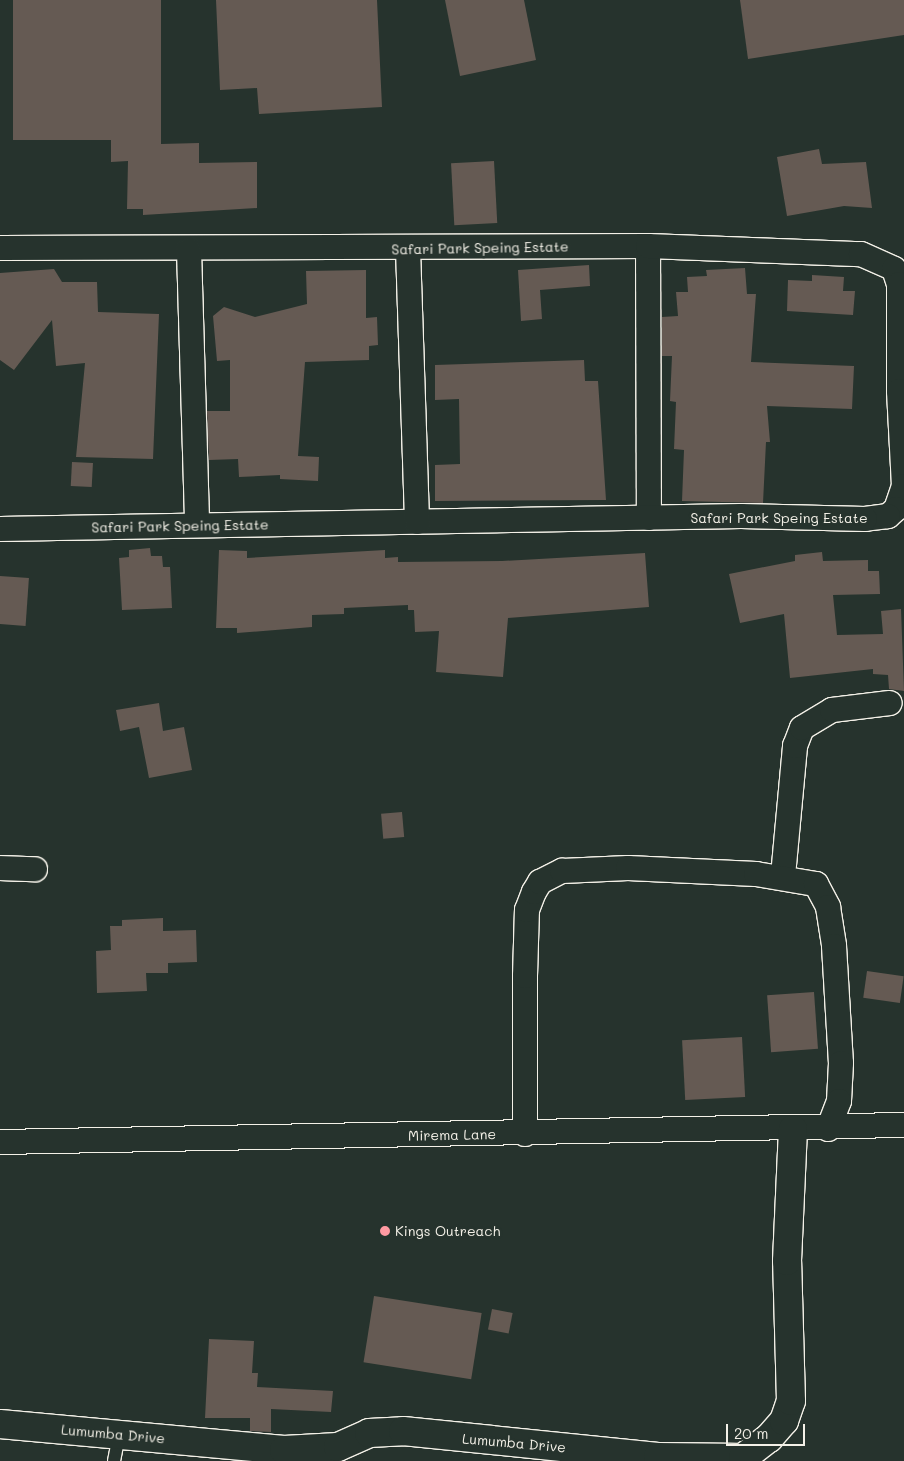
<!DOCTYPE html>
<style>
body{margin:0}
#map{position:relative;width:904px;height:1461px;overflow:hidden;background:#26332d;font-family:Mali,sans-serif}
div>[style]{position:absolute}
.building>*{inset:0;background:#655a53;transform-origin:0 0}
.roads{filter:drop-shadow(1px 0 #f4f1e8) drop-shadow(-1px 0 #f4f1e8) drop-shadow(0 1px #f4f1e8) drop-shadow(0 -1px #f4f1e8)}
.lane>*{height:12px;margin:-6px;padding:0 6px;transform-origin:6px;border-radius:6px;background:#26332d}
.street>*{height:24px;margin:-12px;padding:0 12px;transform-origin:12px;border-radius:12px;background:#26332d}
.secondary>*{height:28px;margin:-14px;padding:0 14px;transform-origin:14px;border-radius:14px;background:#26332d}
.dots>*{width:14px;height:14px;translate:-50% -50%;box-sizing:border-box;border:2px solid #26332d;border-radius:50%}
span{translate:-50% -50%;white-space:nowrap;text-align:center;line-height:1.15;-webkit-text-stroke:5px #26332d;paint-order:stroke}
.street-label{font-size:14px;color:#f4f1e8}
.poi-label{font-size:14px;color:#f4f1e8}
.left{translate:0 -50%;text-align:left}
.scale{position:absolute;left:726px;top:1424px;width:79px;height:22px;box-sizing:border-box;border:2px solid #f4f1e8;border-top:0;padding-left:6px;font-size:15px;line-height:18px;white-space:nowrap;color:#f4f1e8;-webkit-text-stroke:4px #26332d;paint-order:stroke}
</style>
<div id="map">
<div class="building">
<i style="clip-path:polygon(13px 0,161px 0,161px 144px,199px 143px,199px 163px,257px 162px,257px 208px,143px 215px,143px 209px,127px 209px,128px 161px,111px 162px,111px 140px,13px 140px)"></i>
<i style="clip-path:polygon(216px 0,377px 0,382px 107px,259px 114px,257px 88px,220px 90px)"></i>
<i style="clip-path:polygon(445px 0,524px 0,536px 60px,460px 76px)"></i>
<i style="clip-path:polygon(740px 0,904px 0,904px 35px,748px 59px)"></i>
<i style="clip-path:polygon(819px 149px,822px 164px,866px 162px,872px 208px,844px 206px,787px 216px,777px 157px)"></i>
<i style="left:494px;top:161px;width:62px;height:43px;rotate:87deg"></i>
<i style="clip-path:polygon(589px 265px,590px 286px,540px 290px,542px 319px,521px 321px,518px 270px)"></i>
<i style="clip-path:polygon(745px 268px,747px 294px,756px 294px,751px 362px,854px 366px,852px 409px,767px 406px,770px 442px,766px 442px,763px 503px,682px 501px,684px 450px,674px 449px,676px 402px,670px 401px,672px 356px,662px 356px,662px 317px,678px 316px,676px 292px,688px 292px,687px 277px,707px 276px,706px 270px)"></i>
<i style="clip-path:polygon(54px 269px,62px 282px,97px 282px,98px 312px,159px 314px,153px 459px,76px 457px,85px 363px,56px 366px,52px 320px,14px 370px,0 360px,0 273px)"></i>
<i style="clip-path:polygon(366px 270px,366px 318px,377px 317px,378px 345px,369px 346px,369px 360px,305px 362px,298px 456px,319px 457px,318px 481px,280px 479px,280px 475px,239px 477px,238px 459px,209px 460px,207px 411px,230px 411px,230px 360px,217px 361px,213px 316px,224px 307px,255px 317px,307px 304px,306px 271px)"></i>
<i style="clip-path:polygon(812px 275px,844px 277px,843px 291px,855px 291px,853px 315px,787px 311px,788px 280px,812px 281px)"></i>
<i style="clip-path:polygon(584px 360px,585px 381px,598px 381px,606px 500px,435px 501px,435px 465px,460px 464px,459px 399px,435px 400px,435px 365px)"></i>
<i style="left:72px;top:462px;width:21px;height:24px;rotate:3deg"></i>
<i style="clip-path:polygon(150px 548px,151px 556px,162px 556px,163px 567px,170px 567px,172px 608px,122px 610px,119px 558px,129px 557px,129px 550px)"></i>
<i style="clip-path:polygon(219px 550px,247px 551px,247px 558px,385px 550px,385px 558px,398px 557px,398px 562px,502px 561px,645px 553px,649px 607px,508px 618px,503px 677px,436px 672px,439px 631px,415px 632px,414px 610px,408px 610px,408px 605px,344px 608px,344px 614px,312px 615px,312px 627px,237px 633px,237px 628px,216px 628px)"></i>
<i style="clip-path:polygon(822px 552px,823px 561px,868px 560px,868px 571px,879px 571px,880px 594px,833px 595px,837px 635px,883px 634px,881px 611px,901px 609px,904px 691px,889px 689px,888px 675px,873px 674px,873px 669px,790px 678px,784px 614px,740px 623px,729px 574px,795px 561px,795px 555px)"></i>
<i style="left:0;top:576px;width:29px;height:48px;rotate:4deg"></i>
<i style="clip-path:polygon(159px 703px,163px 731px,184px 727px,192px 770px,149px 778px,139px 727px,120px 731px,116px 710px)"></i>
<i style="left:402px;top:812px;width:25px;height:21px;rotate:85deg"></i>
<i style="clip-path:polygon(163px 918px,163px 931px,196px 930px,197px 962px,168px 963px,168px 973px,146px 973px,147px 991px,97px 993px,96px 951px,111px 950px,110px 926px,122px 926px,122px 920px)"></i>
<i style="left:867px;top:971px;width:37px;height:27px;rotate:8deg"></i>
<i style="left:814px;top:992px;width:57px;height:47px;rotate:86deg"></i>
<i style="left:742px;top:1037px;width:60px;height:60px;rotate:87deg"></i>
<i style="left:374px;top:1296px;width:109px;height:67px;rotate:9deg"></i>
<i style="left:492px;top:1309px;width:21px;height:21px;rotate:11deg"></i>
<i style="clip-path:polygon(209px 1339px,254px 1341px,252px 1373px,258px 1373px,257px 1387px,333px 1391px,331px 1412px,271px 1409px,271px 1432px,250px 1431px,250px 1418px,205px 1418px)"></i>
</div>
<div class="roads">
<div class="lane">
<i style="left:114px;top:1461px;width:26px;rotate:-79deg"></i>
</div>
<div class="street">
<i style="left:648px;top:246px;width:272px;rotate:89.8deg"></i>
<i style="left:0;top:248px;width:648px;rotate:-0.18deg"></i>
<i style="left:648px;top:246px;width:213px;rotate:2.2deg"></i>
<i style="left:861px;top:254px;width:36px;rotate:24deg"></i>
<i style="left:894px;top:269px;width:16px;rotate:72deg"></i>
<i style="left:899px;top:284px;width:107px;rotate:90deg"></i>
<i style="left:899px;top:391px;width:95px;rotate:87deg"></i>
<i style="left:904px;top:486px;width:24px;rotate:109deg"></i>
<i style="left:896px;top:509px;width:11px;rotate:139deg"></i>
<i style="left:888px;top:516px;width:23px;rotate:173deg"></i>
<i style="left:865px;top:519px;width:124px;rotate:-178.6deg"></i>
<i style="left:741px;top:516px;width:741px;rotate:178.99deg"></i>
<i style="left:408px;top:249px;width:273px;rotate:88.1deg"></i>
<i style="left:189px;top:250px;width:275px;rotate:88.3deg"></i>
<i style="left:0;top:868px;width:35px;rotate:2deg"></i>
<i style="left:783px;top:876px;width:131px;rotate:-84.7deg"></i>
<i style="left:795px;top:746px;width:19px;rotate:-69deg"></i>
<i style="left:802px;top:728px;width:35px;rotate:-31deg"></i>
<i style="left:832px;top:710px;width:58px;rotate:-6.9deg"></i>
<i style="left:525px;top:1134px;width:158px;rotate:-90deg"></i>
<i style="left:525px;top:976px;width:66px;rotate:-88.3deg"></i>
<i style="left:527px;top:910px;width:19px;rotate:-69deg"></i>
<i style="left:534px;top:892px;width:12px;rotate:-59deg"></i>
<i style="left:540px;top:882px;width:25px;rotate:-27deg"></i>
<i style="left:562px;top:871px;width:66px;rotate:-2.6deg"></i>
<i style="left:628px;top:868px;width:128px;rotate:2.7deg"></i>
<i style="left:756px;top:874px;width:61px;rotate:9.5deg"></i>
<i style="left:816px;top:884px;width:26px;rotate:62deg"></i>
<i style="left:828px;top:907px;width:39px;rotate:81deg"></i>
<i style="left:834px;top:946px;width:117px;rotate:86.6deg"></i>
<i style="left:841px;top:1063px;width:38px;rotate:93deg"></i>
<i style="left:839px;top:1101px;width:30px;rotate:111deg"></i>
<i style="left:0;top:1142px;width:904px;rotate:-1.08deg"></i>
</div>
<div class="secondary">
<i style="left:0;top:1424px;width:285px;rotate:5.2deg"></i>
<i style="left:284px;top:1450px;width:54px;rotate:-3.2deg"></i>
<i style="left:338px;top:1447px;width:34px;rotate:-24deg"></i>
<i style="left:369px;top:1433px;width:34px;rotate:-3deg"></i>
<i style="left:403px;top:1431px;width:256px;rotate:5.8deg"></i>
<i style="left:658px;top:1457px;width:85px;rotate:0.7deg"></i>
<i style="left:743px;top:1458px;width:33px;rotate:-38deg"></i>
<i style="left:769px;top:1438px;width:23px;rotate:-49deg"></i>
<i style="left:784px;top:1421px;width:21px;rotate:-71deg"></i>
<i style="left:791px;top:1401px;width:140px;rotate:-91.6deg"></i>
<i style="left:787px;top:1261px;width:132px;rotate:-87.4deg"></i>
</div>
</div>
<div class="dots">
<i style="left:385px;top:1231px;background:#ff9aa2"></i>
</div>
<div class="street-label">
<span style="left:480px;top:248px;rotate:-1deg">Safari Park Speing Estate</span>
<span style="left:779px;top:518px">Safari Park Speing Estate</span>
<span style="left:180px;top:526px;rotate:-1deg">Safari Park Speing Estate</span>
<span style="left:452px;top:1135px;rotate:-1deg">Mirema Lane</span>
<span style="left:113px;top:1434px;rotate:5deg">Lumumba Drive</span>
<span style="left:514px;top:1443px;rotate:5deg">Lumumba Drive</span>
</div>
<div class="poi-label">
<span class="left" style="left:395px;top:1231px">Kings Outreach</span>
</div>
<div class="scale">20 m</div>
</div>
